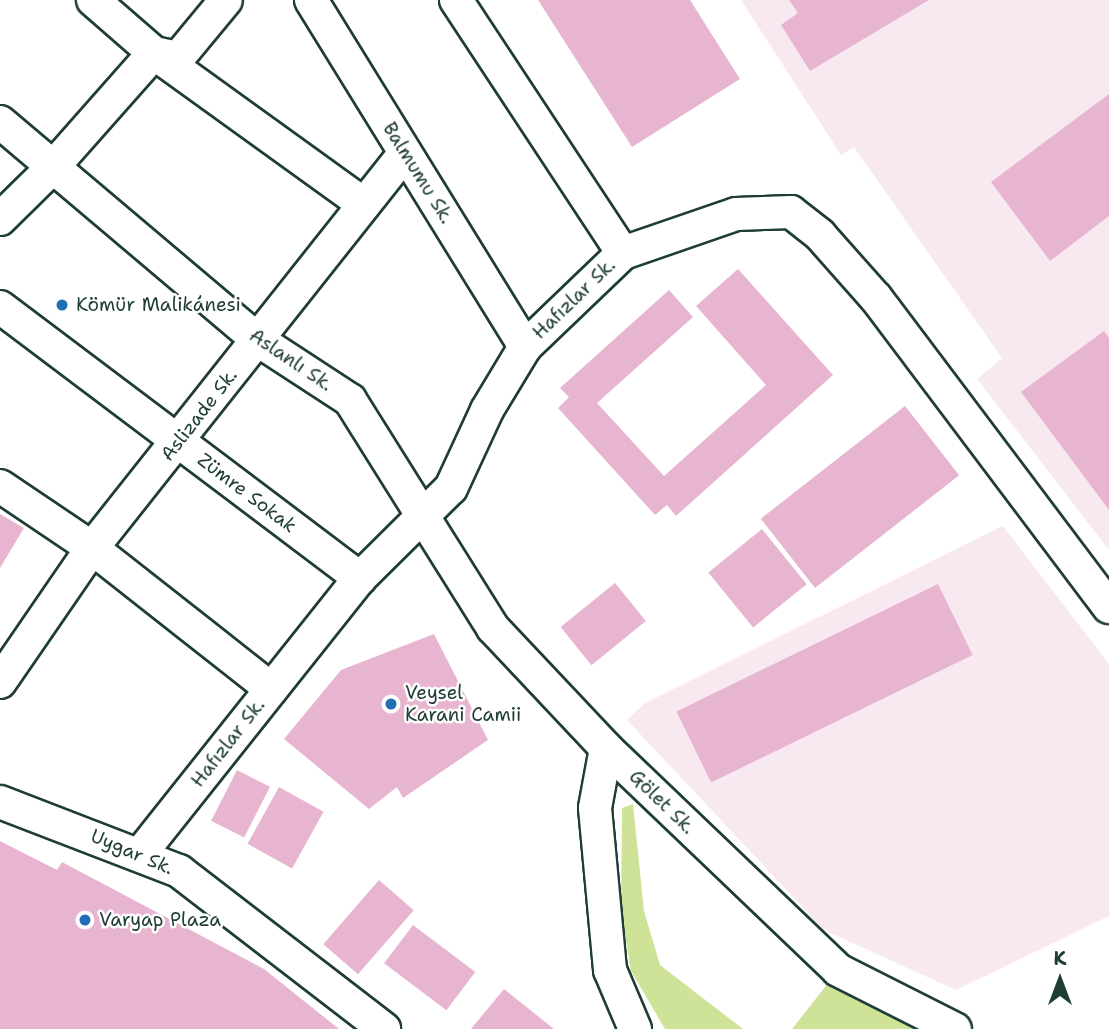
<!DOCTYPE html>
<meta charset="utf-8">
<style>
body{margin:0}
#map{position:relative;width:1109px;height:1029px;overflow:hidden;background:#fff;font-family:"Shantell Sans",sans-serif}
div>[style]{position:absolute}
.built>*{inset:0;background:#f8e9f1}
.green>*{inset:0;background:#cfe398}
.building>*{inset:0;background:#e8b5d1;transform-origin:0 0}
.roads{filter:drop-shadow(2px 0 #1f3d34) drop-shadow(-2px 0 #1f3d34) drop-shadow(0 2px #1f3d34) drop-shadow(0 -2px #1f3d34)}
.minor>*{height:32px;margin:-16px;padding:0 16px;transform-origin:16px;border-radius:16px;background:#fff}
.dots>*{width:19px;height:19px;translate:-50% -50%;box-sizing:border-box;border:4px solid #fff;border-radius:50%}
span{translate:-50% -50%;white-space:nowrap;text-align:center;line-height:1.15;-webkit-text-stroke:5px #fff;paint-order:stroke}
.street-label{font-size:19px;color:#1f3d34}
.poi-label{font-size:19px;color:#1f3d34}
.left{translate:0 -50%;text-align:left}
.north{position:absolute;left:1025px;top:945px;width:70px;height:70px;-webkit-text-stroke:5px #fff;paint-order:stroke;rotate:0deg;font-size:19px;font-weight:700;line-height:28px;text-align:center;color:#1f3d34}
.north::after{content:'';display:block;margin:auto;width:24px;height:32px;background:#1f3d34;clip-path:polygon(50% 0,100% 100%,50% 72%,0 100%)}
</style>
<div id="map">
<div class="built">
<i style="clip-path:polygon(741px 0,1109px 0,1109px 550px,977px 379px,1002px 358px,854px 147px,841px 155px)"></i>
<i style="clip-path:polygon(1003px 526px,1109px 664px,1109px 916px,956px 990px,824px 930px,627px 720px,645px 703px)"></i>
</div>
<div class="green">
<i style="clip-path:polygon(633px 804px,644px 911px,660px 965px,743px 1029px,665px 1029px,631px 971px,621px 910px,622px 808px)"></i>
<i style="clip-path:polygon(829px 982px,917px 1029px,792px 1029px)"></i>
</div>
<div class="building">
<i style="clip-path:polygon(538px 0,690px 0,740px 79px,632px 147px)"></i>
<i style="clip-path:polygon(789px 0,929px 0,810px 71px,781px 25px,798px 13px)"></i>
<i style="clip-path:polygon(1109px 94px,1109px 216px,1050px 261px,991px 182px)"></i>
<i style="clip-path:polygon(738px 269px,833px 375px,676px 516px,667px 505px,655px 515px,558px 408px,569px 397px,560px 388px,669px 290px,693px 317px,597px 403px,664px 476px,766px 385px,696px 306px)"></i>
<i style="clip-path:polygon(1104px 331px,1109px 338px,1109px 510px,1021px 392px)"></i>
<i style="left:905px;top:406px;width:88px;height:183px;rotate:52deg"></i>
<i style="clip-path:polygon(0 514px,24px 528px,0 568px)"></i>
<i style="left:762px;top:529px;width:71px;height:69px;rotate:51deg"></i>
<i style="left:615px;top:583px;width:49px;height:70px;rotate:51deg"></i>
<i style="left:938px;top:584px;width:79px;height:291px;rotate:64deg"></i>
<i style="clip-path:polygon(434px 634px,488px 740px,403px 798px,397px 787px,369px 809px,284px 739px,341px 670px)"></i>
<i style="left:237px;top:770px;width:37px;height:57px;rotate:27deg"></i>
<i style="left:279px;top:787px;width:51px;height:65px;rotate:29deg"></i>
<i style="clip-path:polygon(0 841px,57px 870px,62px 862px,264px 969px,339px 1029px,0 1029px)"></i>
<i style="left:379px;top:880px;width:46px;height:85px;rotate:41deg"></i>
<i style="left:413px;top:925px;width:78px;height:48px;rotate:37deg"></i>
<i style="clip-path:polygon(504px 989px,554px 1029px,471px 1029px)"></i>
</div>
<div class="roads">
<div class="minor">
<i style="left:93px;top:0;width:81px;rotate:41deg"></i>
<i style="left:154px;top:53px;width:256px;rotate:35.8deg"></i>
<i style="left:311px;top:0;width:408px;rotate:58.3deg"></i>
<i style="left:456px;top:0;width:303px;rotate:56.6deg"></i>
<i style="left:0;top:122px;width:338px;rotate:40.2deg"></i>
<i style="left:258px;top:340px;width:110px;rotate:33.1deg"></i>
<i style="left:350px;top:400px;width:269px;rotate:57.9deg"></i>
<i style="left:493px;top:628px;width:165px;rotate:46.7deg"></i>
<i style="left:606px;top:748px;width:321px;rotate:43.7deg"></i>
<i style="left:838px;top:970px;width:131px;rotate:26.8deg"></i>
<i style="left:0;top:219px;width:74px;rotate:-44.5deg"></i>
<i style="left:53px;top:167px;width:152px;rotate:-48.5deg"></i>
<i style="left:154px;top:53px;width:25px;rotate:12deg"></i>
<i style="left:178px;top:58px;width:75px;rotate:-50.4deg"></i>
<i style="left:0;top:307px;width:451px;rotate:37deg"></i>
<i style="left:0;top:486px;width:111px;rotate:34deg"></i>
<i style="left:92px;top:548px;width:228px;rotate:38.2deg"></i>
<i style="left:0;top:682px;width:163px;rotate:-55.5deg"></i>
<i style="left:92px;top:548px;width:504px;rotate:-51.61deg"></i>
<i style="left:606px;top:748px;width:61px;rotate:100.4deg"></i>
<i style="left:595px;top:808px;width:163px;rotate:84.7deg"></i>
<i style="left:610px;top:970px;width:64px;rotate:67deg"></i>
<i style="left:0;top:802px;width:192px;rotate:21.1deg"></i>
<i style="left:179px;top:871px;width:259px;rotate:37.6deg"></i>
<i style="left:141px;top:853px;width:352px;rotate:-51.5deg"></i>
<i style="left:360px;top:578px;width:128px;rotate:-44.7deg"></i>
<i style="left:451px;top:488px;width:86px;rotate:-65.2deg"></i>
<i style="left:487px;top:410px;width:74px;rotate:-58.9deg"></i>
<i style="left:525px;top:347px;width:136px;rotate:-43.8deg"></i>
<i style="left:623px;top:253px;width:120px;rotate:-19deg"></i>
<i style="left:736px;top:214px;width:55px;rotate:-2.1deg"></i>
<i style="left:791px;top:212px;width:37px;rotate:38deg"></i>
<i style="left:820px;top:235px;width:84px;rotate:48.4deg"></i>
<i style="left:876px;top:298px;width:387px;rotate:53deg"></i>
</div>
</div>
<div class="dots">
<i style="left:62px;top:305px;background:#1f6fb2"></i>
<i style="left:391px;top:704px;background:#1f6fb2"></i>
<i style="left:85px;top:920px;background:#1f6fb2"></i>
</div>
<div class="street-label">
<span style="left:418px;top:173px;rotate:58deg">Balmumu Sk.</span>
<span style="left:574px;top:299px;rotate:-44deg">Hafızlar Sk.</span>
<span style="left:291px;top:360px;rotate:34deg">Aslanlı Sk.</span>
<span style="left:199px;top:415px;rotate:-52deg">Aslizade Sk.</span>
<span style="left:247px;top:493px;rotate:37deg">Zümre Sokak</span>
<span style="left:228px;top:743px;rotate:-52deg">Hafızlar Sk.</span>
<span style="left:662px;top:802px;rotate:44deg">Gölet Sk.</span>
<span style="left:132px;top:852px;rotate:23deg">Uygar Sk.</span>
</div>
<div class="poi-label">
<span class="left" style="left:76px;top:305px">Kömür Malikánesi</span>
<span class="left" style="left:405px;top:704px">Veysel<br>Karani Camii</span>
<span class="left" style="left:99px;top:920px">Varyap Plaza</span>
</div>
<div class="north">K</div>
</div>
